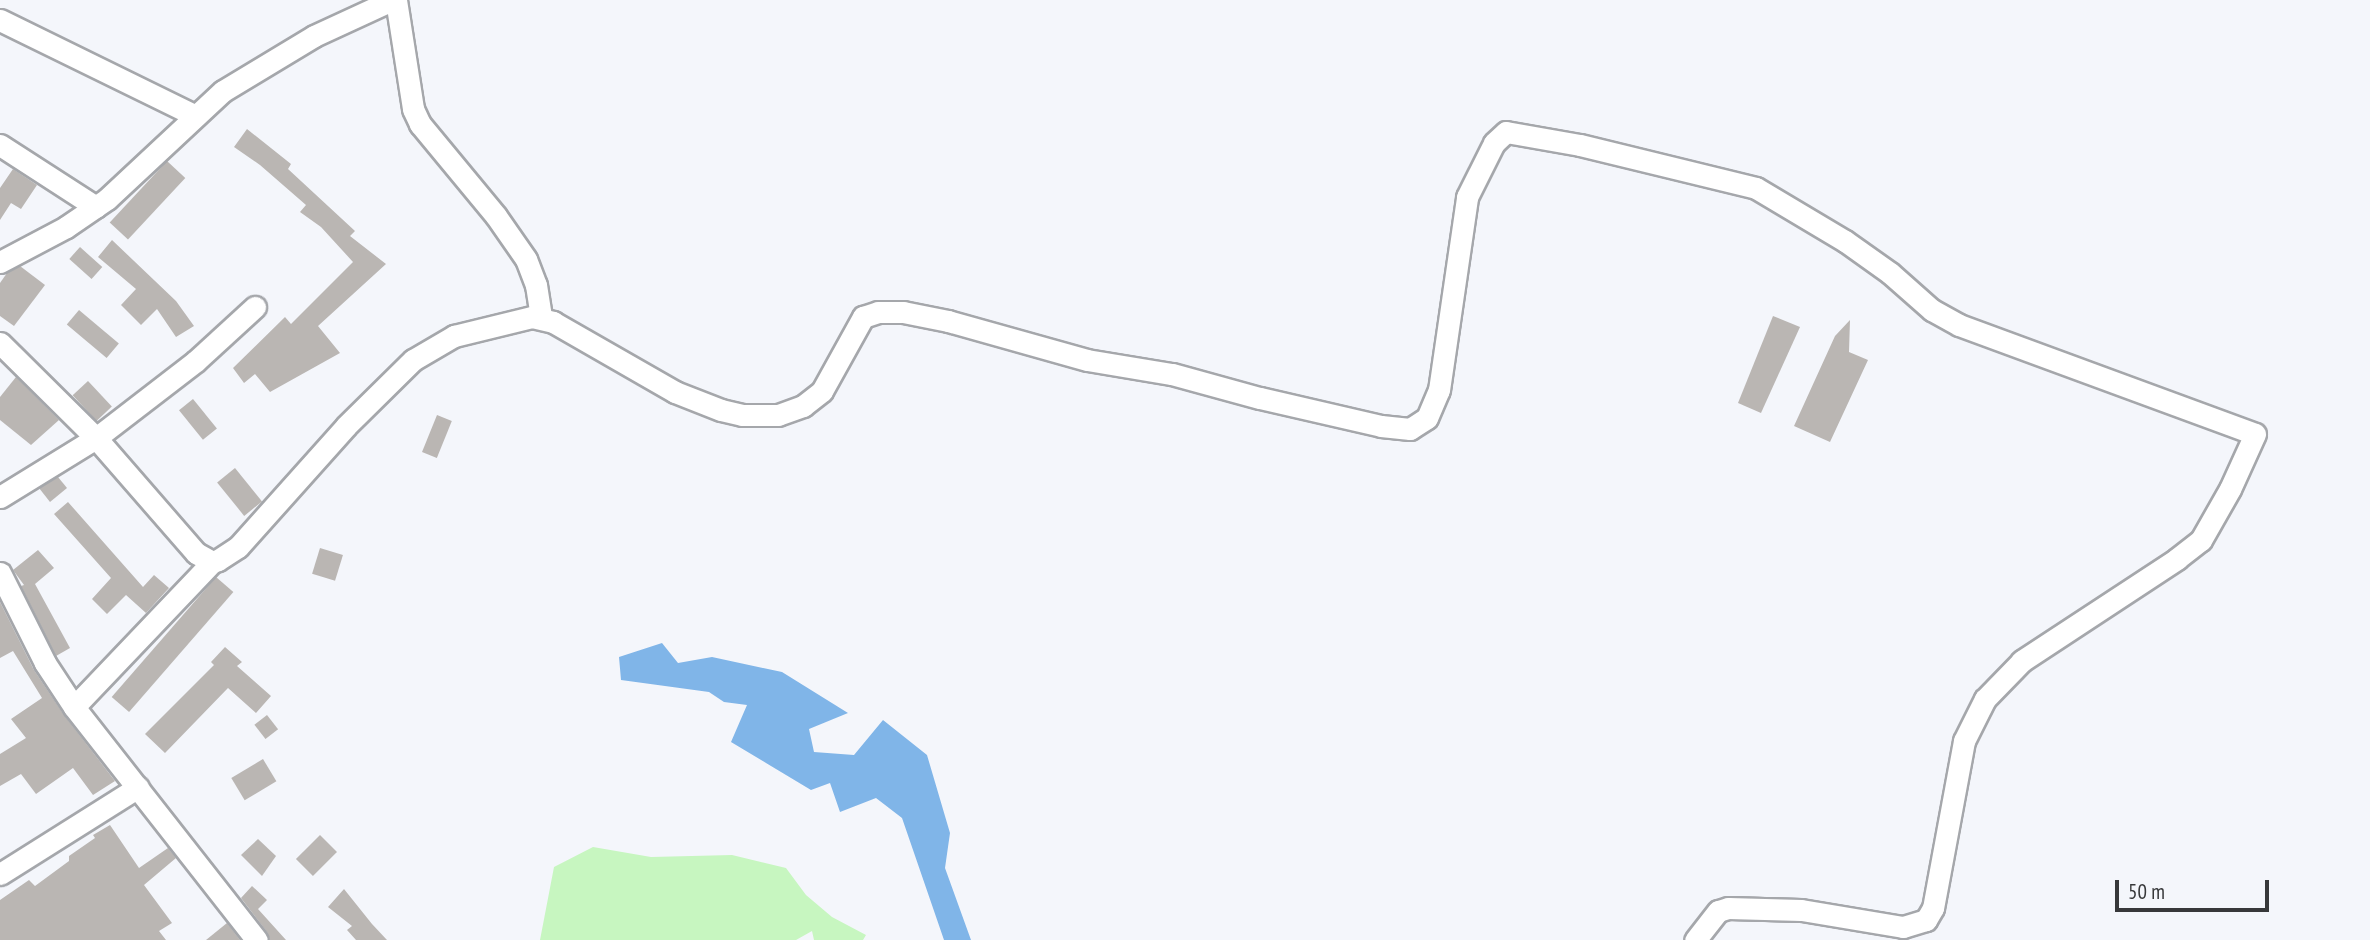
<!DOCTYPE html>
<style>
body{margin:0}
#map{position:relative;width:2370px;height:940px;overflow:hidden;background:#f4f6fb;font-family:"PT Sans Narrow",sans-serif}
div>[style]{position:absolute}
.green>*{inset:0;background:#c7f6c0}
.water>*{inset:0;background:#80b5e8}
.building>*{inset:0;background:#bab6b3;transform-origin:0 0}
.roads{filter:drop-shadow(2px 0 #a5a7ab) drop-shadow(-2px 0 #a5a7ab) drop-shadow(0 2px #a5a7ab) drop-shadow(0 -2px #a5a7ab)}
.minor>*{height:21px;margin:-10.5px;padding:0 10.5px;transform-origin:10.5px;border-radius:10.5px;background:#fff}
span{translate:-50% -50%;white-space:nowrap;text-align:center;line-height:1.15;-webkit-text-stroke:5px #f4f6fb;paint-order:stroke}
.scale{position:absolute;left:2115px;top:880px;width:154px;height:32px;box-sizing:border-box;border:4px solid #37383a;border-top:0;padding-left:9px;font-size:21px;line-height:24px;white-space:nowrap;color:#37383a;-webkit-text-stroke:5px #f4f6fb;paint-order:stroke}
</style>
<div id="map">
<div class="green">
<i style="clip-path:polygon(593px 847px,651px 857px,732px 855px,786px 868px,806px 895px,832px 917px,866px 935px,863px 940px,814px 940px,812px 931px,796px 940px,540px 940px,554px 867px)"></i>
</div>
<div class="water">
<i style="clip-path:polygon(662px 643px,678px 663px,712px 657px,782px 672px,848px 713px,809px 729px,814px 752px,854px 755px,883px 720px,927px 755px,950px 833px,945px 868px,971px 940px,944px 940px,902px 818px,876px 798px,840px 812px,830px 783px,811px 790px,731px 742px,747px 705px,724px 702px,709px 692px,621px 680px,619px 657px)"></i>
</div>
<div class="building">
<i style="clip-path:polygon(247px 129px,291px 164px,288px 169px,355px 231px,350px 236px,386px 264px,318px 326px,340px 353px,270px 392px,255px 374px,244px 383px,233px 368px,285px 317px,291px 324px,353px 262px,321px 227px,300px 212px,306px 205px,260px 165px,234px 147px)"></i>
<i style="left:167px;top:161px;width:25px;height:84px;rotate:43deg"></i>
<i style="clip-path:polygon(13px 169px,37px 185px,21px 209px,11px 203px,0 220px,0 188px)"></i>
<i style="clip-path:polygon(112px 240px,176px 301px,194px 326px,176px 337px,157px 309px,141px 325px,121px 305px,136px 289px,98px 257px)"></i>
<i style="left:80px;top:247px;width:30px;height:16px;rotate:42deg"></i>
<i style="clip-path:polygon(20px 266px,45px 285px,14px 326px,0 316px,0 283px,7px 273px)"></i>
<i style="left:79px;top:310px;width:52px;height:19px;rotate:40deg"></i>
<i style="clip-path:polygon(1773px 316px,1800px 327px,1761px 413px,1738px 403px)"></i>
<i style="clip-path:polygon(1850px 320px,1849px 352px,1868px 360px,1830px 442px,1794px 426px,1835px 336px)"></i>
<i style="clip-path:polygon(16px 377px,59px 420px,31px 445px,0 420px,0 397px)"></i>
<i style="left:88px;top:381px;width:35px;height:21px;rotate:47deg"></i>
<i style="left:193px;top:399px;width:38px;height:18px;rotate:51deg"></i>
<i style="left:437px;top:415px;width:16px;height:40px;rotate:22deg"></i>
<i style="left:235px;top:468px;width:43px;height:23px;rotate:51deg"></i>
<i style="clip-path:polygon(58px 477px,67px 488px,50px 502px,39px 488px)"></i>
<i style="clip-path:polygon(68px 502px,143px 587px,154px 575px,169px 588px,146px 613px,126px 595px,107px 614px,92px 599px,111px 578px,54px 514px)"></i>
<i style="left:320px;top:548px;width:24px;height:27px;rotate:17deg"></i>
<i style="clip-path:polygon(38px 550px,54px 568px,35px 584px,70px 648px,56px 656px,21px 586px,24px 585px,13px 570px)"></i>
<i style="left:216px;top:577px;width:23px;height:159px;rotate:41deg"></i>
<i style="clip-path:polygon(0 602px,34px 670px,64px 715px,115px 781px,93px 795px,73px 768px,36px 794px,21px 774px,0 786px,0 754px,26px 738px,11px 719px,42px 698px,13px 651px,0 658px)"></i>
<i style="clip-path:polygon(225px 647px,242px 662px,237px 666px,271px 696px,256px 713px,228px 688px,165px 753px,145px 734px,214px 665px,211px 662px)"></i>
<i style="left:267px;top:715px;width:18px;height:16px;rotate:52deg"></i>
<i style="left:263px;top:759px;width:26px;height:37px;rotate:59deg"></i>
<i style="clip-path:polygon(110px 825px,139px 868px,168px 848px,176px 858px,144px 885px,172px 923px,159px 931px,166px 940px,0 940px,0 900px,29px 880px,35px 886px,69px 861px,69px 856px,95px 838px,93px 835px)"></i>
<i style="left:320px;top:835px;width:24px;height:34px;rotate:45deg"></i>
<i style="clip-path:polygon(258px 839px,276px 856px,262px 876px,241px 855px)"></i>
<i style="clip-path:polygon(252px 886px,267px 900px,258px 909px,286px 940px,270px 940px,267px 932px,241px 898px)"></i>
<i style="clip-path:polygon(344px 889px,372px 924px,387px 940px,356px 940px,347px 930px,352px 926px,328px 907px)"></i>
<i style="clip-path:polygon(227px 923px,240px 940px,206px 940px)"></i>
</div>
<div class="roads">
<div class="minor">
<i style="left:396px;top:0;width:110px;rotate:81.1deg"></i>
<i style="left:413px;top:109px;width:17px;rotate:65deg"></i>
<i style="left:420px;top:124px;width:119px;rotate:50.4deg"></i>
<i style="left:496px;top:216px;width:52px;rotate:55.1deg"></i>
<i style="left:526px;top:259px;width:28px;rotate:69deg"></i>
<i style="left:536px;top:285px;width:31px;rotate:81deg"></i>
<i style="left:0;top:20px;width:218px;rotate:26.1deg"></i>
<i style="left:0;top:145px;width:114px;rotate:32.9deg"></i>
<i style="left:0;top:262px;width:75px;rotate:-27.9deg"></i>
<i style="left:66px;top:227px;width:50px;rotate:-34.3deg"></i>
<i style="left:107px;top:199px;width:158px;rotate:-43deg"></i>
<i style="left:223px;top:91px;width:106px;rotate:-31.1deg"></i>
<i style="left:314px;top:36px;width:86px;rotate:-24.8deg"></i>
<i style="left:0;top:343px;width:135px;rotate:44.7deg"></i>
<i style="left:96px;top:438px;width:126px;rotate:-37.6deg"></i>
<i style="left:196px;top:361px;width:80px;rotate:-42.5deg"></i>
<i style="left:0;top:497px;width:113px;rotate:-31.6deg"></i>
<i style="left:96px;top:438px;width:152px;rotate:49deg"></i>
<i style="left:196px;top:553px;width:18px;rotate:29deg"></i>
<i style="left:212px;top:562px;width:6px;rotate:-18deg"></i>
<i style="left:218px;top:560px;width:24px;rotate:-33deg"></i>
<i style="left:238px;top:547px;width:162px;rotate:-48.2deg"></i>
<i style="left:346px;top:426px;width:94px;rotate:-44.6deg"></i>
<i style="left:413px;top:360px;width:48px;rotate:-30.3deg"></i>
<i style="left:454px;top:336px;width:80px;rotate:-13.7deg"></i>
<i style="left:532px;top:317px;width:22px;rotate:13deg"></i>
<i style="left:553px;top:322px;width:141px;rotate:29.8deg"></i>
<i style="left:675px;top:392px;width:49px;rotate:21.4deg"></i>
<i style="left:721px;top:410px;width:22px;rotate:13deg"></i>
<i style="left:742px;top:415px;width:36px"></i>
<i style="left:778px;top:415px;width:27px;rotate:-20deg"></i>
<i style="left:803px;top:406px;width:24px;rotate:-38deg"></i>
<i style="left:822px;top:391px;width:85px;rotate:-61deg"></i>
<i style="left:863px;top:317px;width:16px;rotate:-18deg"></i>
<i style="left:878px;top:312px;width:25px"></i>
<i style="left:903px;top:312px;width:46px;rotate:11.3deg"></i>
<i style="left:948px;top:321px;width:144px;rotate:15.7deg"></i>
<i style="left:1087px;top:360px;width:86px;rotate:9.4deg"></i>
<i style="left:1172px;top:374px;width:91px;rotate:15.3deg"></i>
<i style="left:1260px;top:398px;width:124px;rotate:13deg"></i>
<i style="left:1381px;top:426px;width:29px;rotate:6deg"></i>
<i style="left:1410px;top:429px;width:20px;rotate:-33deg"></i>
<i style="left:1427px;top:418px;width:30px;rotate:-67deg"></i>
<i style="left:1439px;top:390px;width:195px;rotate:-81.7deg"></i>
<i style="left:1467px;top:197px;width:60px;rotate:-63.4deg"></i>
<i style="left:1494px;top:143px;width:16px;rotate:-43deg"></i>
<i style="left:1506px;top:132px;width:75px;rotate:10deg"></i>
<i style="left:1580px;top:145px;width:181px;rotate:13.7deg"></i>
<i style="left:1756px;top:188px;width:104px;rotate:30.8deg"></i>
<i style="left:1845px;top:241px;width:55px;rotate:35.4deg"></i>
<i style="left:1890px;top:273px;width:56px;rotate:41.4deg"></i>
<i style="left:1932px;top:310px;width:31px;rotate:29deg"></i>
<i style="left:1959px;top:325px;width:315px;rotate:20.2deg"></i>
<i style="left:2255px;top:434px;width:60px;rotate:114.4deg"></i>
<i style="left:2230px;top:489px;width:59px;rotate:119.6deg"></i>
<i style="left:2201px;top:540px;width:31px;rotate:142deg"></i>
<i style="left:2177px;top:559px;width:186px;rotate:146.7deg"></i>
<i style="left:2022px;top:661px;width:53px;rotate:134.2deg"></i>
<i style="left:1985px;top:699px;width:47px;rotate:116.6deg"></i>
<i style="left:1964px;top:741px;width:170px;rotate:100.5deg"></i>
<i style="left:1933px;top:908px;width:14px;rotate:120deg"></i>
<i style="left:1926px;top:920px;width:24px;rotate:163deg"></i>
<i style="left:1903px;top:927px;width:103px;rotate:-170.5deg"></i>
<i style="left:1801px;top:910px;width:73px;rotate:-178.4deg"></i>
<i style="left:1728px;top:908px;width:10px;rotate:163deg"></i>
<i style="left:1718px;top:911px;width:37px;rotate:128deg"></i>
<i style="left:0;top:573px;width:101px;rotate:63.4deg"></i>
<i style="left:45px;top:663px;width:53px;rotate:56.6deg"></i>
<i style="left:74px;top:707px;width:296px;rotate:51.9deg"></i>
<i style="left:74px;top:707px;width:200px;rotate:-46.4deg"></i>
<i style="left:0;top:874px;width:163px;rotate:-32.2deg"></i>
</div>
</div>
<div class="scale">50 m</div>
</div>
